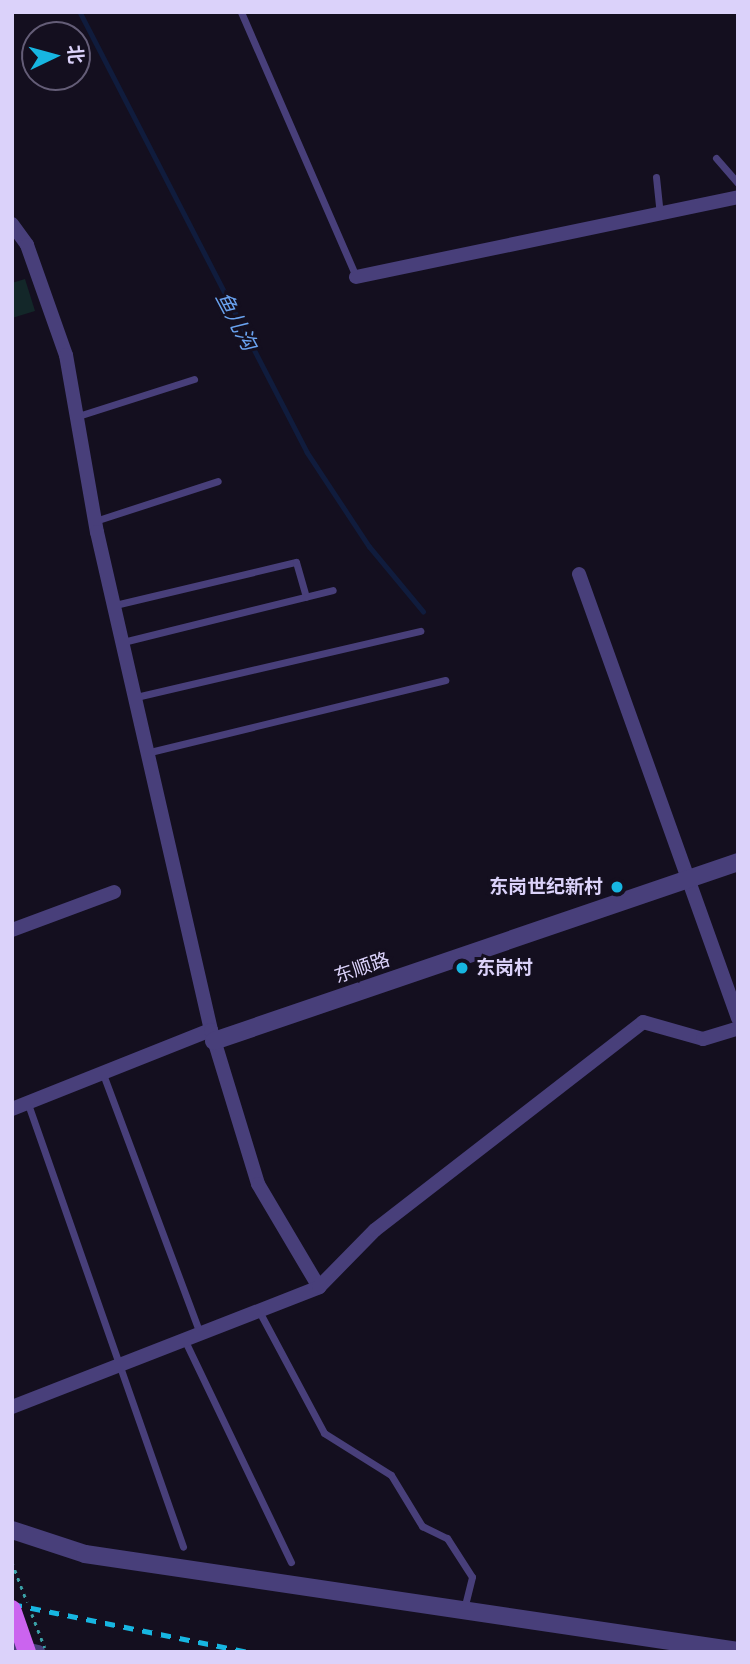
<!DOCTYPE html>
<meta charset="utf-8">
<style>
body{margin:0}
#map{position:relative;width:750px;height:1664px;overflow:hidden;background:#140f1f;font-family:"Fira Sans","Noto Sans SC",sans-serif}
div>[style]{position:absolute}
.green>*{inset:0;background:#132729}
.stream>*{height:4.5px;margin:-2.25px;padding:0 2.25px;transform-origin:2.25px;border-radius:2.25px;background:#101c3d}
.service>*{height:7px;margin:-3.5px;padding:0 3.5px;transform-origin:3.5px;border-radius:3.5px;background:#483f7a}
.minor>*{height:14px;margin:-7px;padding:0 7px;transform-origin:7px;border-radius:7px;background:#483f7a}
.tertiary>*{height:18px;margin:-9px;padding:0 9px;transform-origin:9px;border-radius:9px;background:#483f7a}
.rail>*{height:4.5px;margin-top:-2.25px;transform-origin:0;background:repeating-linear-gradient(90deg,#17b6e1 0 10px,transparent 0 19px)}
.path-bridge>*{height:2.5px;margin-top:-1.25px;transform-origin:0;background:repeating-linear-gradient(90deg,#3aa0a6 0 3.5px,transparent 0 8.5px)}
.primary-bridge>*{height:18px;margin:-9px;padding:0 9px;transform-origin:9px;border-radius:9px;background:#cb64ef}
.dots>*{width:19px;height:19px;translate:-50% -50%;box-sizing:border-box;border:4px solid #140f1f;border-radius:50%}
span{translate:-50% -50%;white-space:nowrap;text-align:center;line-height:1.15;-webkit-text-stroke:6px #140f1f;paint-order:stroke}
.poi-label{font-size:19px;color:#dbd2fa;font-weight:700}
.right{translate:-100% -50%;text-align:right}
.left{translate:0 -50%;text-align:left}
.street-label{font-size:19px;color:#dbd2fa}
.water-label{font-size:21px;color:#6aa3f0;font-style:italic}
.frame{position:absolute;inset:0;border:14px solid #dbd2fa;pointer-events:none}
.north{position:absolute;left:21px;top:21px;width:70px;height:70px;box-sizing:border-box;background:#140f1f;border:2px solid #645d77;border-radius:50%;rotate:85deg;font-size:19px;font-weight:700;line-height:28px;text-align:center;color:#dbd2fa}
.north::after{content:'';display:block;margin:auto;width:24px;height:32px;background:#17b6e1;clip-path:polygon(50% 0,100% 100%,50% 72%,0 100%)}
</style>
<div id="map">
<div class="green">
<i style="clip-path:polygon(25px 279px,35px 311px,12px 318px,12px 283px)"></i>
</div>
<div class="stream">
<i style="left:80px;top:12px;width:495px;rotate:62.7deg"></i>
<i style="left:307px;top:452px;width:113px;rotate:56.6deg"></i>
<i style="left:369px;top:546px;width:85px;rotate:50.3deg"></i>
</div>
<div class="service">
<i style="left:241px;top:12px;width:289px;rotate:66.5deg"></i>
<i style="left:716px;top:158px;width:33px;rotate:49deg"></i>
<i style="left:656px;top:177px;width:36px;rotate:84deg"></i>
<i style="left:75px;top:417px;width:125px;rotate:-17.7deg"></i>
<i style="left:95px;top:521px;width:129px;rotate:-18deg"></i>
<i style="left:115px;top:605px;width:186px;rotate:-13.4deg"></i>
<i style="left:296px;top:562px;width:36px;rotate:74deg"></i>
<i style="left:123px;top:642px;width:216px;rotate:-13.9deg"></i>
<i style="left:136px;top:697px;width:292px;rotate:-13.1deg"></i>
<i style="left:150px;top:752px;width:304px;rotate:-13.7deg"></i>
<i style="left:103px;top:1074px;width:277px;rotate:69.5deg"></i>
<i style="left:28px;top:1104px;width:469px;rotate:70.7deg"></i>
<i style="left:260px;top:1313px;width:136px;rotate:61.9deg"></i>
<i style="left:324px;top:1433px;width:79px;rotate:32.1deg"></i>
<i style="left:391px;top:1475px;width:60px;rotate:58.7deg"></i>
<i style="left:422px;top:1526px;width:28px;rotate:26deg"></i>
<i style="left:447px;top:1538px;width:46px;rotate:57.3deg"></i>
<i style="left:472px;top:1577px;width:33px;rotate:104deg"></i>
<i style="left:186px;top:1343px;width:243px;rotate:64.4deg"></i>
</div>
<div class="minor">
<i style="left:12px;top:224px;width:26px;rotate:54deg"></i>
<i style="left:27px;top:245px;width:117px;rotate:70.5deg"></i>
<i style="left:66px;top:355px;width:180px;rotate:80.1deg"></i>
<i style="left:97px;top:532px;width:511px;rotate:77.11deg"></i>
<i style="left:356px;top:277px;width:390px;rotate:-11.8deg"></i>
<i style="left:579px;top:574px;width:472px;rotate:70.3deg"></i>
<i style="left:12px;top:930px;width:109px;rotate:-20.4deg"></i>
<i style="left:12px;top:1109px;width:214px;rotate:-21.7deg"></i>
<i style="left:211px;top:1030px;width:161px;rotate:73deg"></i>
<i style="left:258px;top:1184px;width:120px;rotate:59.4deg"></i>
<i style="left:12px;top:1407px;width:330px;rotate:-21.3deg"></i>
<i style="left:319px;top:1287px;width:80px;rotate:-45.5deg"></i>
<i style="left:375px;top:1230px;width:339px;rotate:-37.8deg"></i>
<i style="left:643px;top:1022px;width:62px;rotate:15.8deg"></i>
<i style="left:703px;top:1039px;width:37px;rotate:-17deg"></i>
<i style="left:12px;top:1646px;width:27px;rotate:13deg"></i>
</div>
<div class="tertiary">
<i style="left:214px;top:1041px;width:554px;rotate:-18.86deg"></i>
<i style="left:12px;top:1530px;width:77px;rotate:18.2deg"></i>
<i style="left:85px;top:1554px;width:660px;rotate:8.45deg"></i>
</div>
<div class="rail">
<i style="left:12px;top:1604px;width:241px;rotate:11.5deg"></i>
</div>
<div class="path-bridge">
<i style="left:12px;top:1562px;width:43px;rotate:69.4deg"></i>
<i style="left:32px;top:1614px;width:36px;rotate:69deg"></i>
</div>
<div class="primary-bridge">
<i style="left:12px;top:1609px;width:46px;rotate:70.8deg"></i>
</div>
<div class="dots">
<i style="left:617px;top:887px;background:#17b6e1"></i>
<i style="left:462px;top:968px;background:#17b6e1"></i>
</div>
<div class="poi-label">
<span class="right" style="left:603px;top:887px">东岗世纪新村</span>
<span class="left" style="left:476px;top:968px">东岗村</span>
</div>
<div class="street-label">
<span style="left:362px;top:968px;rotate:-19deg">东顺路</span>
</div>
<div class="water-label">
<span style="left:236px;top:321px;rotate:62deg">鱼儿沟</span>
</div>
<div class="frame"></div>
<div class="north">北</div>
</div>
